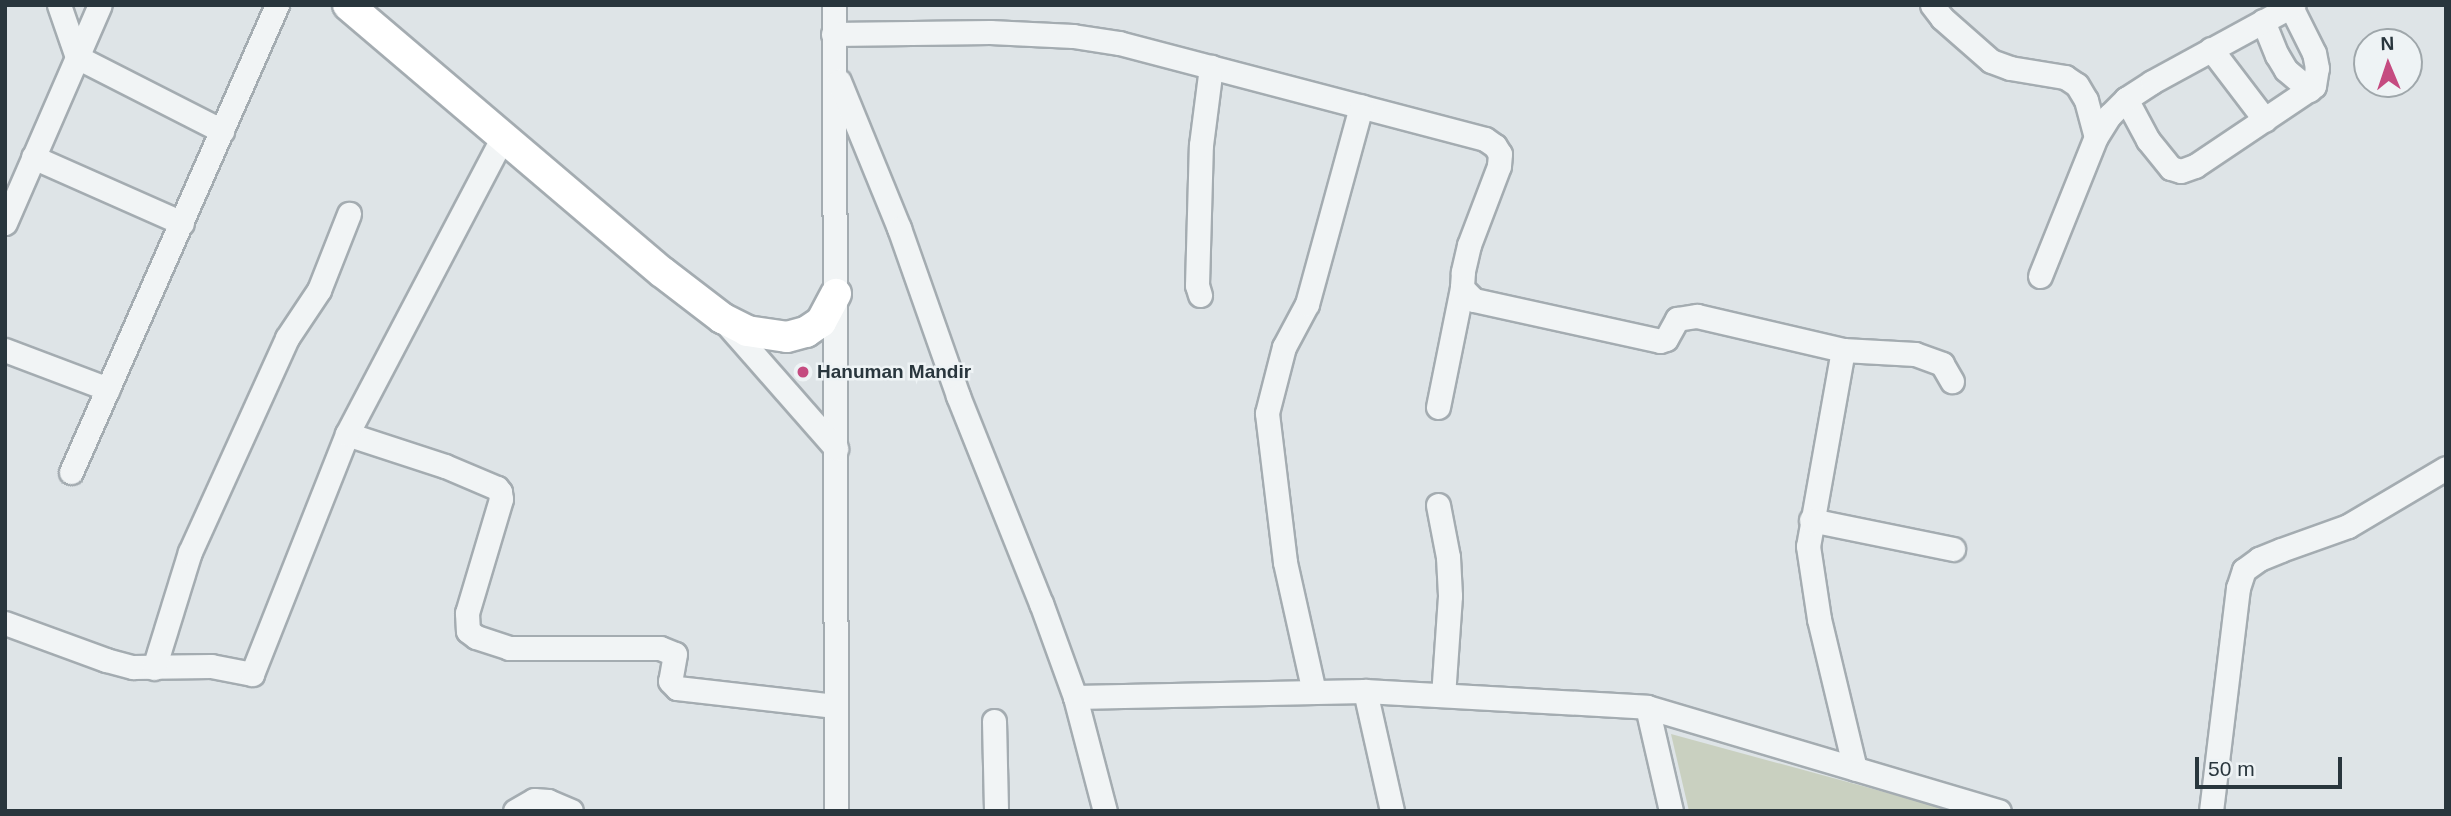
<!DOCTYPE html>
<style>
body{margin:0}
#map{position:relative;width:2451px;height:816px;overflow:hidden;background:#dee4e7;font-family:Arial,sans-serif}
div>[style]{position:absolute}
.green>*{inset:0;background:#c9d0c0}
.roads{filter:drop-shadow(2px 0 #a4acb1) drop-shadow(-2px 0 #a4acb1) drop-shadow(0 2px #a4acb1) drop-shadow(0 -2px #a4acb1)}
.minor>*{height:23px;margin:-11.5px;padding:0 11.5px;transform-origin:11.5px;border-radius:11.5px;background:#f1f4f5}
.major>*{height:30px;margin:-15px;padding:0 15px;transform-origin:15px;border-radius:15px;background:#fff}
.dots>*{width:19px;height:19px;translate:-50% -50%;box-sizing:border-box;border:4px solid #eef3f5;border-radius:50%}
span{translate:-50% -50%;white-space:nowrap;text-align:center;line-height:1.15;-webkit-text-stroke:5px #eef3f5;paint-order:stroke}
.poi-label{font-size:19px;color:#29363d;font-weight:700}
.left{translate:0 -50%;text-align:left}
.frame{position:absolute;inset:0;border:7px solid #29363d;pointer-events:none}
.north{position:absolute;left:2353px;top:28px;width:70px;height:70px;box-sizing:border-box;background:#eef3f5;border:2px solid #9fa7ab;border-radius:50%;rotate:358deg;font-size:19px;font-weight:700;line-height:28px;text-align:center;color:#29363d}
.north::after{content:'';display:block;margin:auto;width:24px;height:32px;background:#c54b80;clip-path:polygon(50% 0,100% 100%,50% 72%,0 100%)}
.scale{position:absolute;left:2195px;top:757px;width:147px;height:32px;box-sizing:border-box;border:4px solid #29363d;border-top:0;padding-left:9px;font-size:21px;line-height:24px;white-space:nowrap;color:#29363d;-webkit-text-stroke:5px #eef3f5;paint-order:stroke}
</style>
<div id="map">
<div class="green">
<i style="clip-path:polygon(1671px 734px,1954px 811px,1689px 811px)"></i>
</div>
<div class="roads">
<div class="minor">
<i style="left:59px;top:5px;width:55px;rotate:70.9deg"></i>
<i style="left:77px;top:57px;width:163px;rotate:27deg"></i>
<i style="left:834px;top:5px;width:806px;rotate:89.86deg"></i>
<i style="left:1932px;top:5px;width:16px;rotate:52deg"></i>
<i style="left:1942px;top:18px;width:65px;rotate:41.3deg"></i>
<i style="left:1991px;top:61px;width:20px;rotate:20deg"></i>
<i style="left:2010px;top:68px;width:56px;rotate:9.3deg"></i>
<i style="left:2065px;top:77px;width:14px;rotate:34deg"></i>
<i style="left:2077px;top:85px;width:17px;rotate:59deg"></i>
<i style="left:2086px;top:100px;width:38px;rotate:75deg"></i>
<i style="left:2263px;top:21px;width:37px;rotate:68deg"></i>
<i style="left:2277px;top:55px;width:17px;rotate:59deg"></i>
<i style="left:2286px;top:70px;width:31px;rotate:40deg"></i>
<i style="left:833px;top:34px;width:157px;rotate:-0.7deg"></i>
<i style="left:990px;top:32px;width:83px;rotate:2.8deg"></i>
<i style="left:1073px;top:36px;width:47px;rotate:8.7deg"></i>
<i style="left:1119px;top:43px;width:378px;rotate:14.7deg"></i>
<i style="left:1485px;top:139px;width:12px;rotate:35deg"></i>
<i style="left:1495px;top:146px;width:9px;rotate:58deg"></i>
<i style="left:1500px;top:154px;width:12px;rotate:95deg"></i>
<i style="left:1499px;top:166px;width:85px;rotate:110.8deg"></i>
<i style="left:1469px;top:245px;width:28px;rotate:103deg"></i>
<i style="left:1463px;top:272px;width:16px;rotate:94deg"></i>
<i style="left:1462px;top:288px;width:17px;rotate:45deg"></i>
<i style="left:1474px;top:300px;width:190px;rotate:12.4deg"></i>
<i style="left:1660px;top:341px;width:6px;rotate:-18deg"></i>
<i style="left:1666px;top:339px;width:23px;rotate:-61deg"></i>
<i style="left:1677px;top:319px;width:20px;rotate:-9deg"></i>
<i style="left:1697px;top:316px;width:150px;rotate:13.1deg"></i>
<i style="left:1843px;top:350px;width:72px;rotate:3.2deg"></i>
<i style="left:1915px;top:354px;width:29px;rotate:20deg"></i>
<i style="left:1942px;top:364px;width:20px;rotate:60deg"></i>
<i style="left:2211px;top:49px;width:89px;rotate:52.7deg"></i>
<i style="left:839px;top:81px;width:159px;rotate:67.8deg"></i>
<i style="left:899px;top:228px;width:178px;rotate:70.6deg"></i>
<i style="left:958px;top:396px;width:223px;rotate:68.2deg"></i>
<i style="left:1041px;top:603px;width:100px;rotate:70.1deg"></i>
<i style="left:1075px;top:697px;width:118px;rotate:75.3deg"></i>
<i style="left:2126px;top:99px;width:47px;rotate:61.8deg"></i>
<i style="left:2148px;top:140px;width:36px;rotate:51deg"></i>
<i style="left:2171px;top:168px;width:10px;rotate:17deg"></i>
<i style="left:2181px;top:171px;width:15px;rotate:-20deg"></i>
<i style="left:2195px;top:166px;width:143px;rotate:-33.9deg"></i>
<i style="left:2314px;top:86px;width:18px;rotate:-81deg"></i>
<i style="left:2317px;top:68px;width:15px;rotate:-101deg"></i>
<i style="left:2314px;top:53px;width:51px;rotate:-116.6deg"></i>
<i style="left:33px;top:157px;width:163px;rotate:23.9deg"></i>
<i style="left:5px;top:223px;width:238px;rotate:-66.5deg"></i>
<i style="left:2040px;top:276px;width:150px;rotate:-68.1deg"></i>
<i style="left:2096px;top:137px;width:26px;rotate:-58deg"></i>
<i style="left:2110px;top:115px;width:23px;rotate:-45deg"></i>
<i style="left:2126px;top:99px;width:31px;rotate:-33deg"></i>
<i style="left:2152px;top:82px;width:161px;rotate:-28.6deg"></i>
<i style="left:1200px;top:295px;width:10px;rotate:-107deg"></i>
<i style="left:1197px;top:285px;width:140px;rotate:-88.4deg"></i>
<i style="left:1201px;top:145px;width:79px;rotate:-82.7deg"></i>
<i style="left:726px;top:323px;width:167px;rotate:48.7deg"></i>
<i style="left:5px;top:350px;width:110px;rotate:20.7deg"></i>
<i style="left:1843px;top:350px;width:199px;rotate:100.1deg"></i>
<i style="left:1808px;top:546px;width:74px;rotate:81.4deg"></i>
<i style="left:1819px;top:619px;width:154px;rotate:76.5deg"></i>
<i style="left:1438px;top:407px;width:121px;rotate:-78.6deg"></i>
<i style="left:347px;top:434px;width:103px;rotate:18.1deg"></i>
<i style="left:445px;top:466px;width:56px;rotate:22.9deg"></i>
<i style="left:497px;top:488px;width:5px;rotate:53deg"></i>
<i style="left:500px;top:492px;width:7px;rotate:82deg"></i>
<i style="left:501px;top:499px;width:119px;rotate:106.6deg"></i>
<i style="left:467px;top:613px;width:18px;rotate:87deg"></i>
<i style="left:468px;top:631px;width:10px;rotate:37deg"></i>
<i style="left:476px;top:637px;width:35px;rotate:18deg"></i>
<i style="left:509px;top:648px;width:151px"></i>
<i style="left:660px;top:648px;width:16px;rotate:22deg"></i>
<i style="left:675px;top:654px;width:27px;rotate:100deg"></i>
<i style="left:670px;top:681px;width:10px;rotate:45deg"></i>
<i style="left:677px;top:688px;width:159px;rotate:6.5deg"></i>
<i style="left:71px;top:472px;width:510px;rotate:-66.2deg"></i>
<i style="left:1438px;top:505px;width:53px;rotate:79.1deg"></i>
<i style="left:1448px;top:557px;width:39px;rotate:87deg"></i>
<i style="left:1450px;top:596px;width:99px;rotate:94deg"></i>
<i style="left:1811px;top:520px;width:145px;rotate:11.5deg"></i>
<i style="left:5px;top:623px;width:108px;rotate:20.1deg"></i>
<i style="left:106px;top:660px;width:28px;rotate:15deg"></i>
<i style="left:133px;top:667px;width:78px;rotate:-0.7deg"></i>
<i style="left:211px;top:666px;width:42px;rotate:11deg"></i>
<i style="left:252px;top:674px;width:258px;rotate:-68.4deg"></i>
<i style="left:347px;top:434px;width:335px;rotate:-62.3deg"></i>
<i style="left:154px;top:668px;width:121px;rotate:-72.8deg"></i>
<i style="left:190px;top:552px;width:235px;rotate:-65.6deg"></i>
<i style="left:287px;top:338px;width:58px;rotate:-56.3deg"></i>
<i style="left:319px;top:290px;width:82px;rotate:-68.5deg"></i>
<i style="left:1365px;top:691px;width:123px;rotate:77.3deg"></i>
<i style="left:1314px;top:692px;width:133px;rotate:-102.6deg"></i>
<i style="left:1285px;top:562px;width:150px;rotate:-96.9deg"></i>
<i style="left:1267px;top:413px;width:68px;rotate:-75.6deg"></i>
<i style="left:1284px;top:347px;width:49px;rotate:-61.9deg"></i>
<i style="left:1307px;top:304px;width:205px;rotate:-74.7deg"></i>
<i style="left:1075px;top:697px;width:290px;rotate:-1.2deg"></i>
<i style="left:1365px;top:691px;width:282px;rotate:3.2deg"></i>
<i style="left:1647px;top:707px;width:367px;rotate:16.5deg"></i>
<i style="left:1647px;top:707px;width:107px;rotate:77deg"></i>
<i style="left:994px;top:721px;width:90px;rotate:88.7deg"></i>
<i style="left:515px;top:811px;width:22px;rotate:-30deg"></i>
<i style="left:534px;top:800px;width:14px;rotate:4deg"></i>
<i style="left:548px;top:801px;width:25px;rotate:23deg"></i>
<i style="left:2211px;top:811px;width:225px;rotate:-83.1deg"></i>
<i style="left:2238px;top:588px;width:19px;rotate:-72deg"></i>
<i style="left:2244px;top:570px;width:19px;rotate:-36deg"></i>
<i style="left:2259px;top:559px;width:24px;rotate:-22deg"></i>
<i style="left:2281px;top:550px;width:71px;rotate:-19.7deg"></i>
<i style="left:2348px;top:526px;width:114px;rotate:-30.6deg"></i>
</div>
<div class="major">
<i style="left:348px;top:5px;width:412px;rotate:40.4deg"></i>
<i style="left:662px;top:272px;width:76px;rotate:37.5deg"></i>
<i style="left:722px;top:318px;width:28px;rotate:27deg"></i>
<i style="left:747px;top:331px;width:40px;rotate:8.5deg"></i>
<i style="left:787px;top:337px;width:20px;rotate:-15deg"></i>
<i style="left:806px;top:332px;width:18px;rotate:-34deg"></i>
<i style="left:821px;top:322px;width:32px;rotate:-62deg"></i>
</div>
</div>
<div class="dots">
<i style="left:803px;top:372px;background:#c54b80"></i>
</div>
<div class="poi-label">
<span class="left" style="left:817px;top:372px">Hanuman Mandir</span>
</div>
<div class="frame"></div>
<div class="north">N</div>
<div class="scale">50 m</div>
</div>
